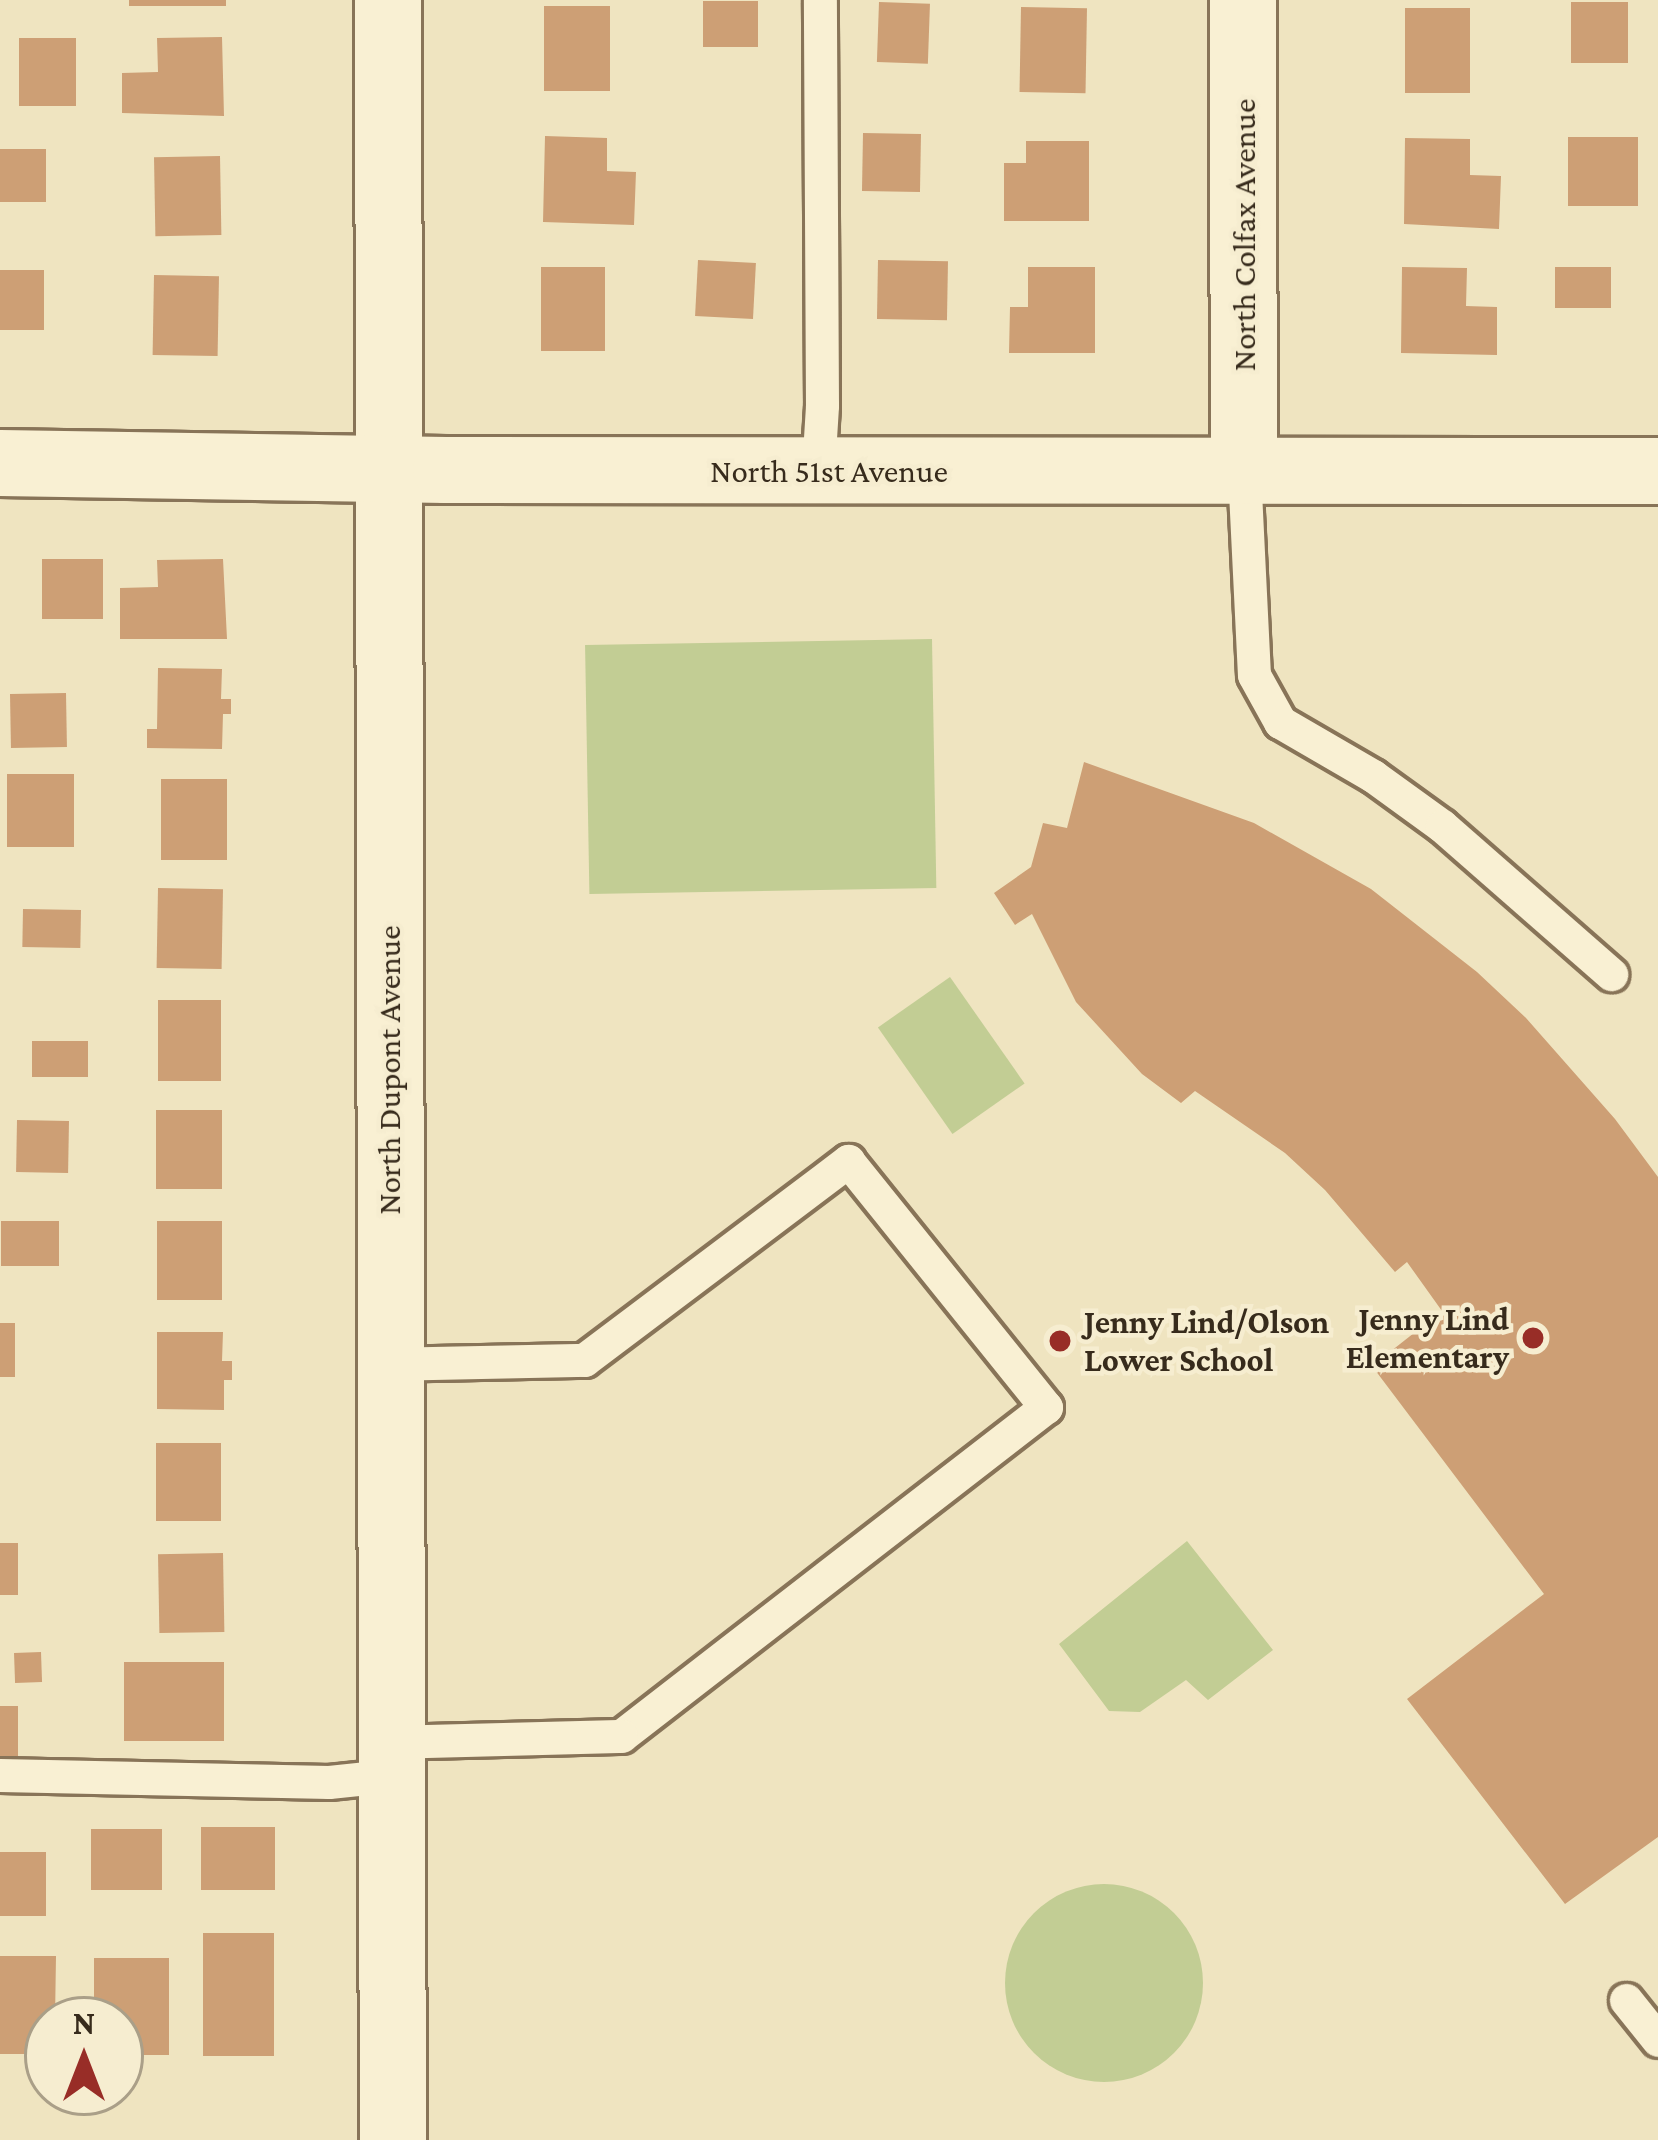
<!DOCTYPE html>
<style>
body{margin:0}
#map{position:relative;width:1658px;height:2140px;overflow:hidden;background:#efe4c0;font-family:"Crimson Pro",serif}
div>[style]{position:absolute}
.green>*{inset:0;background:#c2cd94;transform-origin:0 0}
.round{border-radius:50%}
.building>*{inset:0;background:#cd9f75;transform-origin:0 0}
.roads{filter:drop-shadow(3px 0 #887458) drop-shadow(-3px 0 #887458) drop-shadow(0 3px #887458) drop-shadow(0 -3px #887458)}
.service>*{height:33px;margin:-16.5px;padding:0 16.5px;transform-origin:16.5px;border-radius:16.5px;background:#f9f0d3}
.minor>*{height:66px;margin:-33px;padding:0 33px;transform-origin:33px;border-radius:33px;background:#f9f0d3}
.dots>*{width:33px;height:33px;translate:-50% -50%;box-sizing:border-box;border:6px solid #f6edd0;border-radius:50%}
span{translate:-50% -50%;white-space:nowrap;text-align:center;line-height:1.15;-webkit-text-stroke:9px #f6edd0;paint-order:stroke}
.street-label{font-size:33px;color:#372b1c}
.poi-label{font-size:33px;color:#372b1c;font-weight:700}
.right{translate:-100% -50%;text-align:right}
.left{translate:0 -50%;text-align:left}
.north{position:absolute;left:24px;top:1996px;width:120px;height:120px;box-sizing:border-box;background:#f6edd0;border:3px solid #aa9f88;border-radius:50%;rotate:0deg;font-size:33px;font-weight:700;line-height:48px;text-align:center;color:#372b1c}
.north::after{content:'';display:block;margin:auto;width:42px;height:54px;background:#982d27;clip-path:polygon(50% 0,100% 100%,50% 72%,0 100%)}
</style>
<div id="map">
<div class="green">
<i style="left:932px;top:639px;width:249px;height:347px;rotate:89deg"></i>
<i style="left:950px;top:977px;width:130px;height:88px;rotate:55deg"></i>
<i style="clip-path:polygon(1187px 1541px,1273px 1650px,1208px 1700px,1186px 1680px,1140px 1712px,1109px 1711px,1059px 1644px)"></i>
<i class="round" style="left:1005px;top:1884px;width:198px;height:198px"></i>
</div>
<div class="building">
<i style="left:129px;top:0;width:97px;height:6px"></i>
<i style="left:758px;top:1px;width:46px;height:55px;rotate:90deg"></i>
<i style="left:879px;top:2px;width:51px;height:60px;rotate:2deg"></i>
<i style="left:1571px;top:2px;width:57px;height:61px"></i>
<i style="left:544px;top:6px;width:66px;height:85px"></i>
<i style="left:1021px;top:7px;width:66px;height:85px;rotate:1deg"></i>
<i style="left:1405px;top:8px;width:65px;height:85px"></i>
<i style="clip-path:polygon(222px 37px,224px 116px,122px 113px,122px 73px,158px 72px,157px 38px)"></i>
<i style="left:19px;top:38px;width:57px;height:68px"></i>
<i style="left:863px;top:133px;width:58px;height:58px;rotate:1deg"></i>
<i style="clip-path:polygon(545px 136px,607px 138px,607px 171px,636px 172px,634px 225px,543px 222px)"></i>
<i style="left:1568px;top:137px;width:70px;height:69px"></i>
<i style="clip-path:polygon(1405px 138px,1470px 139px,1470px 175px,1501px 176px,1499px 229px,1404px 224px)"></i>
<i style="clip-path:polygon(1026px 141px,1089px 141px,1089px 221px,1004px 221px,1004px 163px,1026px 163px)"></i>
<i style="left:0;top:149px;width:46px;height:53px"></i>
<i style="left:220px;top:156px;width:79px;height:66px;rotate:89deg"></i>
<i style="left:698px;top:260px;width:58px;height:56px;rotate:3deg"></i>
<i style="left:878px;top:260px;width:70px;height:59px;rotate:1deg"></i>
<i style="left:541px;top:267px;width:64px;height:84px"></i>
<i style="clip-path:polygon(1028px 267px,1095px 267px,1095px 353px,1009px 353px,1010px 307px,1028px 307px)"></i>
<i style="clip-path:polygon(1402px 267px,1467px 268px,1466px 306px,1497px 307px,1497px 355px,1401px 353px)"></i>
<i style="left:1555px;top:267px;width:56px;height:41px"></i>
<i style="left:0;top:270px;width:44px;height:60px"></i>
<i style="left:154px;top:275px;width:65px;height:80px;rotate:1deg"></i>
<i style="left:42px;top:559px;width:61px;height:60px"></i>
<i style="clip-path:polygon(223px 559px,227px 639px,120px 639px,120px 588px,158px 587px,157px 560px)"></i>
<i style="clip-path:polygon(158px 668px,222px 669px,221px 699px,231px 699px,231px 714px,223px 714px,222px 749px,147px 748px,147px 729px,157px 729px)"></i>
<i style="left:66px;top:693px;width:54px;height:56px;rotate:89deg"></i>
<i style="clip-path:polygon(1084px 762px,1254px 823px,1371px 889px,1477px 972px,1526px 1018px,1615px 1119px,1658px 1177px,1658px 1837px,1565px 1904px,1407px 1699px,1544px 1594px,1372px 1366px,1442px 1311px,1407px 1262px,1395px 1272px,1325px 1190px,1285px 1153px,1195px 1091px,1181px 1103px,1142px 1074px,1076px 1002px,1032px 914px,1015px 925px,994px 893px,1031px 867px,1043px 823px,1067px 828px)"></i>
<i style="left:7px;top:774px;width:67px;height:73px"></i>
<i style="left:161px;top:779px;width:66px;height:81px"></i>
<i style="left:158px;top:888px;width:65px;height:80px;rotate:1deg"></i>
<i style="left:23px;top:909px;width:58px;height:38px;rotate:1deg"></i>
<i style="left:158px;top:1000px;width:63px;height:81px"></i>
<i style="left:32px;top:1041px;width:56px;height:36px"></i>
<i style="left:156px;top:1110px;width:66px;height:79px"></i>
<i style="left:17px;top:1120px;width:52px;height:52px;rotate:1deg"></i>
<i style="left:1px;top:1221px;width:58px;height:45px"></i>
<i style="left:157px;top:1221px;width:65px;height:79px"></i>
<i style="left:0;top:1323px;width:15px;height:54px"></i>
<i style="clip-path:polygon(157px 1332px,223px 1332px,222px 1361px,232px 1361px,232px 1380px,224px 1380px,224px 1410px,157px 1409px)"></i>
<i style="left:156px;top:1443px;width:65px;height:78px"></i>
<i style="left:0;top:1543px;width:18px;height:52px"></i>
<i style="left:223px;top:1553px;width:79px;height:65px;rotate:89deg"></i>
<i style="left:41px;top:1652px;width:30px;height:27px;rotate:88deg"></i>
<i style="left:224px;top:1662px;width:79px;height:100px;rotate:90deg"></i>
<i style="left:0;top:1706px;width:18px;height:52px"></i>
<i style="left:201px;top:1827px;width:74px;height:63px"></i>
<i style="left:91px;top:1829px;width:71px;height:61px"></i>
<i style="left:0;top:1852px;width:46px;height:64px"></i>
<i style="left:203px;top:1933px;width:71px;height:123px"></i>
<i style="clip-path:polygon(0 1956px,56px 1956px,55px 2020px,48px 2020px,48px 2054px,0 2054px)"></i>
<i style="clip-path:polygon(94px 1958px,169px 1958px,169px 2055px,120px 2055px,120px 2020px,94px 2020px)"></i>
</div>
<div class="roads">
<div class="service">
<i style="left:818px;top:471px;width:66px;rotate:-86.5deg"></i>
<i style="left:822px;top:405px;width:405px;rotate:-90.3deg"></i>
<i style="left:1244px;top:471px;width:204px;rotate:87.2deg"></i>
<i style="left:1254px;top:675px;width:54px;rotate:61deg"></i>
<i style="left:1280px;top:722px;width:108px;rotate:30.1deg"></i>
<i style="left:1373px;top:776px;width:85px;rotate:35.9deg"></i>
<i style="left:1442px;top:826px;width:225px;rotate:41.2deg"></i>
<i style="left:389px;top:1364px;width:195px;rotate:-1.2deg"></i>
<i style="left:584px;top:1360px;width:331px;rotate:-37deg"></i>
<i style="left:848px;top:1161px;width:316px;rotate:51.2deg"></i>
<i style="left:1046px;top:1407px;width:537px;rotate:142.26deg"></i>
<i style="left:621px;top:1736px;width:226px;rotate:178.5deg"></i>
<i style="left:0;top:1775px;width:329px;rotate:1.2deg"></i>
<i style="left:329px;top:1782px;width:67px;rotate:-6deg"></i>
<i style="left:1626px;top:2000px;width:51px;rotate:51.3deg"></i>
</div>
<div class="minor">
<i style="left:388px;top:0;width:2140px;rotate:89.87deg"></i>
<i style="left:1243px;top:0;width:471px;rotate:89.9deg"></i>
<i style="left:0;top:463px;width:446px;rotate:0.9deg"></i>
<i style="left:446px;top:470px;width:1212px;rotate:0.05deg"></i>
</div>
</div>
<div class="dots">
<i style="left:1533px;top:1338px;background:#982d27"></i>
<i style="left:1060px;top:1341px;background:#982d27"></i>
</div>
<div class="street-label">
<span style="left:1244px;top:235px;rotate:-90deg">North Colfax Avenue</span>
<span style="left:829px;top:471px">North 51st Avenue</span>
<span style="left:389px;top:1070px;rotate:-90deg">North Dupont Avenue</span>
</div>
<div class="poi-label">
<span class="right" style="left:1509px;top:1338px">Jenny Lind<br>Elementary</span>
<span class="left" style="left:1084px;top:1341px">Jenny Lind/Olson<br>Lower School</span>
</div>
<div class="north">N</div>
</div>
